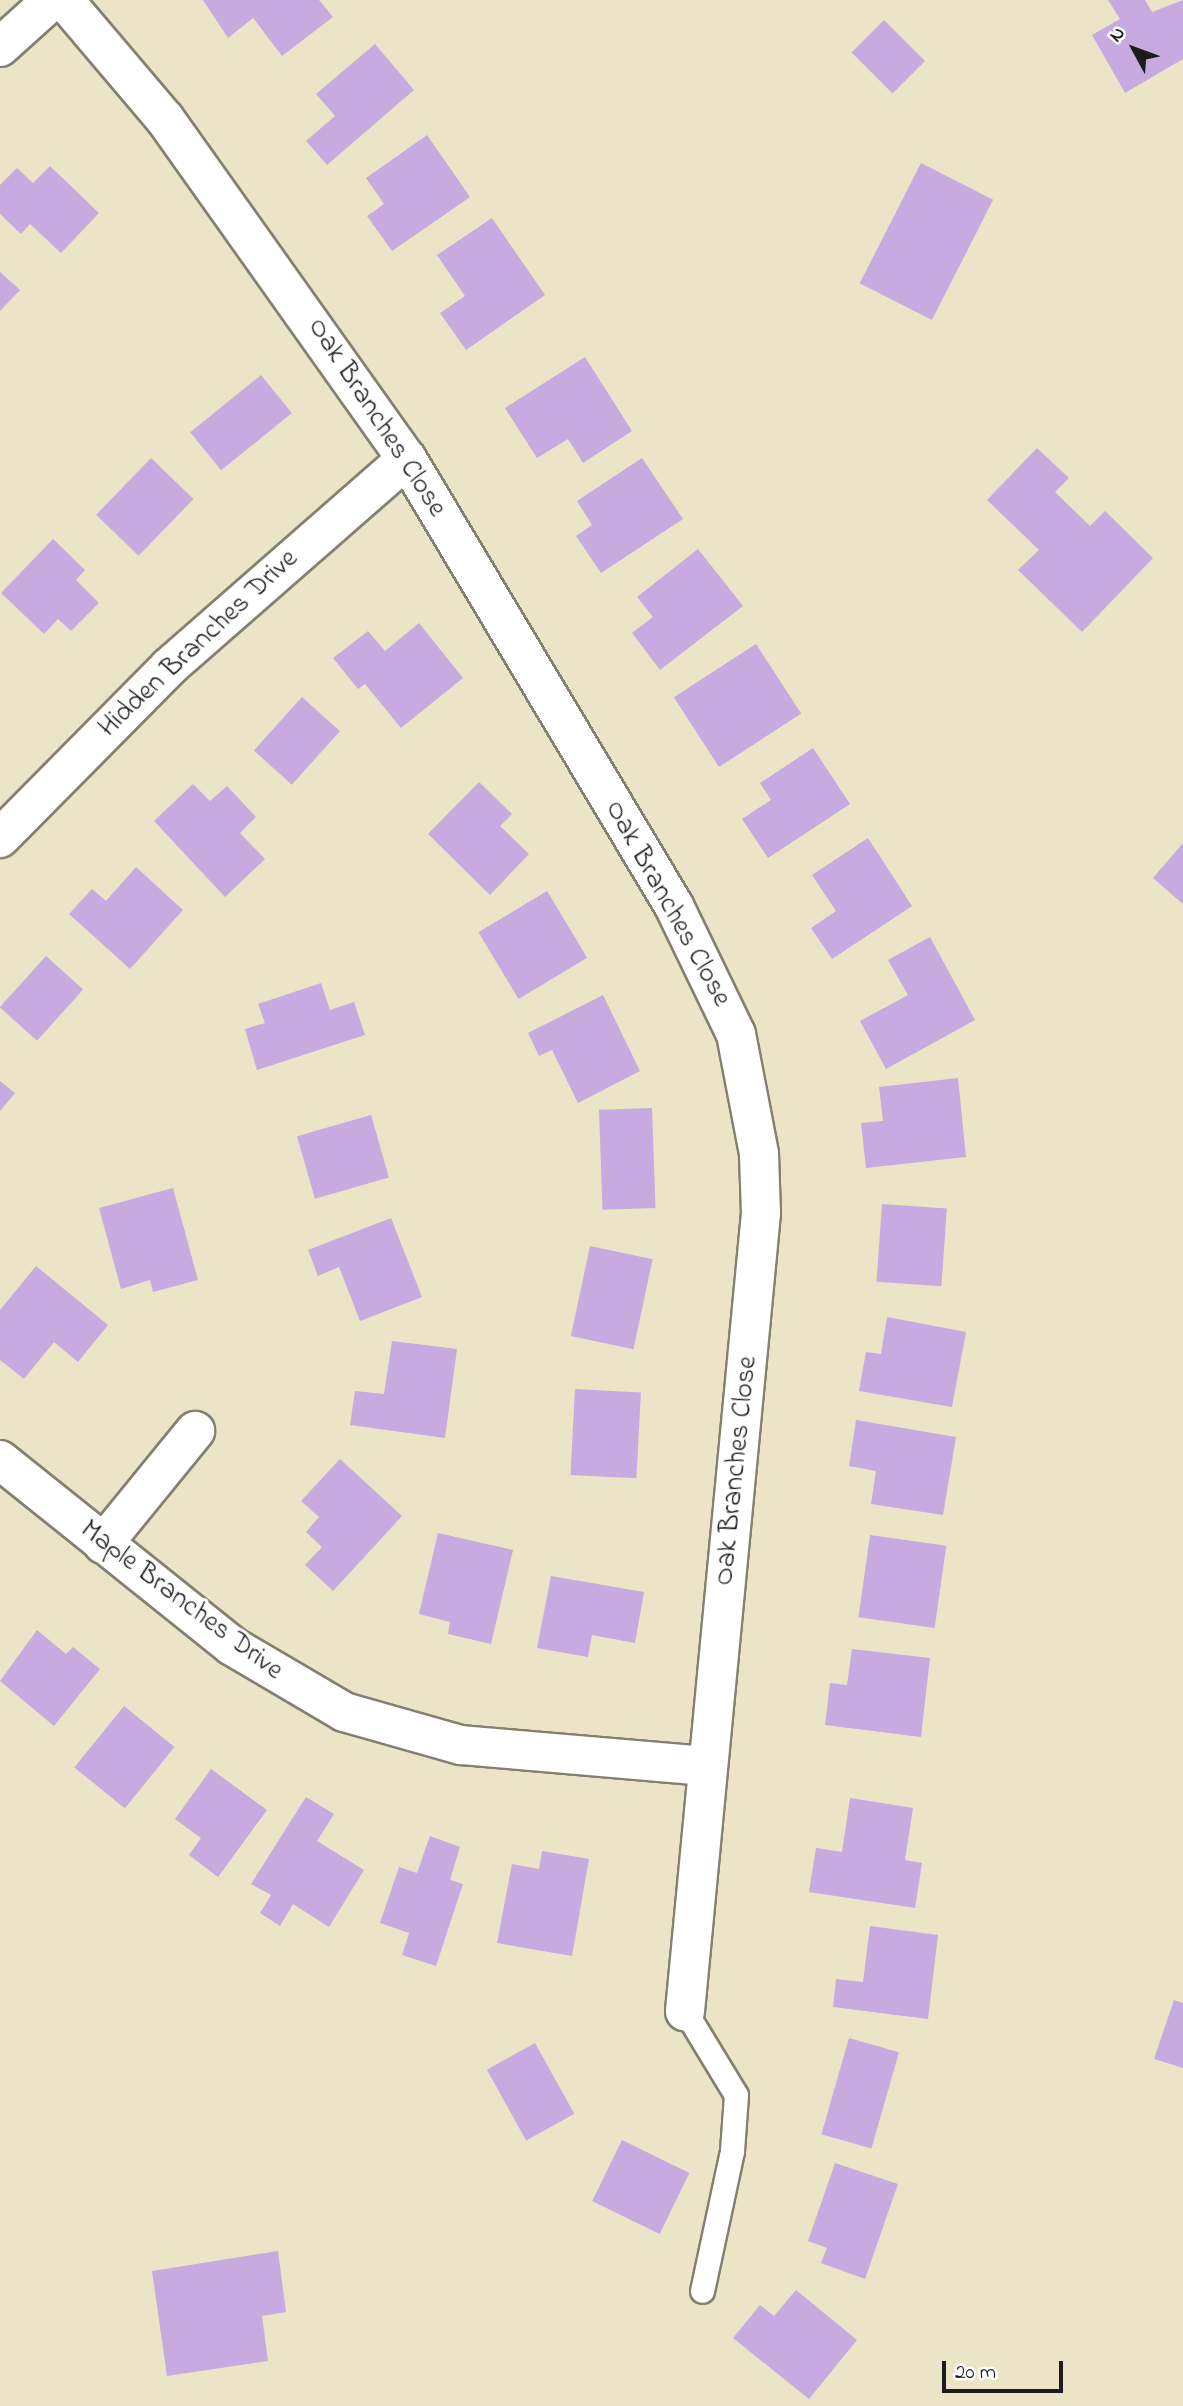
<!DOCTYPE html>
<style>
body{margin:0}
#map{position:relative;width:1183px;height:2406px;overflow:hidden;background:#ece4c6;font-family:"Indie Flower",sans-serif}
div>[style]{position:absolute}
.building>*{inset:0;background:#c7aadf;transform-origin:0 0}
.roads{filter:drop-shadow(2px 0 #848071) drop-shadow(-2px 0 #848071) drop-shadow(0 2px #848071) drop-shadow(0 -2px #848071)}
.lane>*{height:23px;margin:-11.5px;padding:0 11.5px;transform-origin:11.5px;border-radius:11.5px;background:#fff}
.street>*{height:38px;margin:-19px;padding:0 19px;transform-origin:19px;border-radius:19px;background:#fff}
span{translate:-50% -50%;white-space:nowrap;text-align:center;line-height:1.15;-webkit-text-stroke:6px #fff;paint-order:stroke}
.street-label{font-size:28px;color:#1c1c1c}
.north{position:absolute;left:1099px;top:14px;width:70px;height:70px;-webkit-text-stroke:5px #fff;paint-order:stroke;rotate:311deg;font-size:19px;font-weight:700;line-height:28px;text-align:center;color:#1c1c1c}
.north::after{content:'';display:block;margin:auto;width:24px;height:32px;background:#1c1c1c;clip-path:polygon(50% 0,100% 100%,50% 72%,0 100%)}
.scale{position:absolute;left:942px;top:2361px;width:121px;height:32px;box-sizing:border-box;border:4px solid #1c1c1c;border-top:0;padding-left:9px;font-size:21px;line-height:24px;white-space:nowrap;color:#1c1c1c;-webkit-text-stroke:5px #fff;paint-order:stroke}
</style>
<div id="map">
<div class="building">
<i style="clip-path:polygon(203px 0,319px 0,333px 17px,282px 56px,253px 18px,228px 38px)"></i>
<i style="clip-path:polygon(1108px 0,1145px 0,1152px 12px,1183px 0,1183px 59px,1125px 93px,1092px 35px,1120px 19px)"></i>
<i style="left:884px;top:20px;width:58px;height:46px;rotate:45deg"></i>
<i style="clip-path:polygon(375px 44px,414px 90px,327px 165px,306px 141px,335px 116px,316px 94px)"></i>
<i style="clip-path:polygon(427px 135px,470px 197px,392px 251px,367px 216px,384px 204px,366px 178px)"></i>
<i style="left:921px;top:163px;width:81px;height:135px;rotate:27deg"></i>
<i style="clip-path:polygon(50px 166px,99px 213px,61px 253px,30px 224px,21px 234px,0 214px,0 185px,17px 168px,33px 183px)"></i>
<i style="clip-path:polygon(492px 218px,545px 295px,466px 350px,440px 313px,465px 296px,437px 255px)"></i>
<i style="clip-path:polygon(0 272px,20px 290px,0 311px)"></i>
<i style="clip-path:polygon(585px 357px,632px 431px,583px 463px,568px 439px,537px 458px,505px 408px)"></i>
<i style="left:261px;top:375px;width:49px;height:91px;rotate:51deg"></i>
<i style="clip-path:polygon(1037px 448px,1069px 478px,1055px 492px,1090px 526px,1105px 511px,1153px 558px,1082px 632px,1018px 570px,1039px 550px,987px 500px)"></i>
<i style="left:151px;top:458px;width:59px;height:79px;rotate:44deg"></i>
<i style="clip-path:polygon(642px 458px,683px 519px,601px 573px,576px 536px,592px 525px,577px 501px)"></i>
<i style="clip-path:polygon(53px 539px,85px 570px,76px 580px,99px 603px,71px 631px,58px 619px,44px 634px,1px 593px)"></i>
<i style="clip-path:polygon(698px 549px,743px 606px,660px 670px,632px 633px,653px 617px,637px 597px)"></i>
<i style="clip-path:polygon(419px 623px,463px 678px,401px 728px,365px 684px,358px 689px,333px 658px,368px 631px,385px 651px)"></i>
<i style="left:756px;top:644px;width:83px;height:98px;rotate:57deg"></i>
<i style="left:302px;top:697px;width:51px;height:72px;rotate:42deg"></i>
<i style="clip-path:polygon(813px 748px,850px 804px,768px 858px,742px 819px,771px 800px,760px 783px)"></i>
<i style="clip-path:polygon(479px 782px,512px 814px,500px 826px,529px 854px,490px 895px,428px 834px)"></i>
<i style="clip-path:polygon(193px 784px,210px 801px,227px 786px,256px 817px,240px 833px,265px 859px,225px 897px,154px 821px)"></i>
<i style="clip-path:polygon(868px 838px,912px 906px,832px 959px,811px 928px,836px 911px,812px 875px)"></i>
<i style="clip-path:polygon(1183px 843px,1183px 904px,1153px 878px)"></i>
<i style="clip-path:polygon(136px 867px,183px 910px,130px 969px,69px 914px,92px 889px,106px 901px)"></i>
<i style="left:547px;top:891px;width:78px;height:80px;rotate:59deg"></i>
<i style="clip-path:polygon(930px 937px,975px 1020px,886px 1069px,860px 1021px,908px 995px,888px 960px)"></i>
<i style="left:46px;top:956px;width:50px;height:69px;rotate:42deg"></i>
<i style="clip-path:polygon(321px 983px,330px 1010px,354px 1002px,365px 1035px,257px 1070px,245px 1029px,265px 1023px,258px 1004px)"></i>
<i style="clip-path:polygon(603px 995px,640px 1071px,578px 1103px,552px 1050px,539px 1056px,528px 1033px)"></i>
<i style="clip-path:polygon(958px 1078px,966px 1157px,866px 1168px,861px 1123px,883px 1121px,879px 1087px)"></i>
<i style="clip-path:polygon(0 1081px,15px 1093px,0 1111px)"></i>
<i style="left:652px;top:1108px;width:100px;height:53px;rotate:88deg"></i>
<i style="left:371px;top:1115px;width:65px;height:77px;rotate:74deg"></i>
<i style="clip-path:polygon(173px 1188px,198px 1280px,153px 1292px,150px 1280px,121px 1289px,99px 1208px)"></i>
<i style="left:882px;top:1204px;width:65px;height:78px;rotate:4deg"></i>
<i style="clip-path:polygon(391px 1218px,422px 1297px,360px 1321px,339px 1267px,318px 1276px,308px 1250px)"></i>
<i style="left:590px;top:1246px;width:64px;height:92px;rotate:12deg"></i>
<i style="clip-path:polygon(36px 1266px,108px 1325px,78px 1362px,54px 1342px,24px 1379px,0 1360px,0 1310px)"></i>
<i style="clip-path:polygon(887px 1317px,966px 1332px,952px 1407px,859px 1391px,866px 1352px,881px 1354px)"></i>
<i style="clip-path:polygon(392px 1341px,457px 1349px,445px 1438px,350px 1425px,355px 1391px,384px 1394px)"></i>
<i style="left:575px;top:1389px;width:66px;height:86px;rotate:3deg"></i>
<i style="clip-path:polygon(856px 1420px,956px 1437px,943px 1515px,871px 1504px,876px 1471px,849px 1466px)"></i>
<i style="clip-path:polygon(340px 1459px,402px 1516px,333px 1591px,305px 1565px,322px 1547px,306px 1532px,319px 1517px,301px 1501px)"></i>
<i style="clip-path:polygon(438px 1533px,513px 1550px,491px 1644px,448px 1634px,450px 1622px,419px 1614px)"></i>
<i style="left:870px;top:1535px;width:77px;height:83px;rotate:8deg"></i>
<i style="clip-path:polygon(551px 1576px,644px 1592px,635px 1643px,592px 1635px,588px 1657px,537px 1648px)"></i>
<i style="clip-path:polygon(37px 1630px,66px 1654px,73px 1647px,100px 1669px,54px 1726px,0 1681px)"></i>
<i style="clip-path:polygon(852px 1649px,930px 1658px,921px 1737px,825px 1725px,830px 1683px,847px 1685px)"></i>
<i style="left:124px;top:1706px;width:65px;height:79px;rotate:39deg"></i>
<i style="clip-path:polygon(211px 1769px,267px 1810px,218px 1877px,189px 1855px,201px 1838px,175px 1819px)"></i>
<i style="clip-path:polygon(306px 1797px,334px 1814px,317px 1841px,364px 1870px,329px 1927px,293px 1904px,280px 1926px,260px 1913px,271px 1895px,251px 1884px)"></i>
<i style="clip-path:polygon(850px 1798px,913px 1808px,905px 1860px,922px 1863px,915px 1908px,809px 1892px,816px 1848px,842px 1852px)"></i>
<i style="clip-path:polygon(430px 1836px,460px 1847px,450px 1880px,463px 1884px,436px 1966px,402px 1955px,409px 1933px,380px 1923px,399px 1867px,417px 1873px)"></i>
<i style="clip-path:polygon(542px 1851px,589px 1859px,572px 1956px,497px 1943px,512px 1864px,539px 1869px)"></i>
<i style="clip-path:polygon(870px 1926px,938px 1935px,928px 2019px,833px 2007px,836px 1979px,863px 1982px)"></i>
<i style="clip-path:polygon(1174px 2000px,1183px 2003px,1183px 2068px,1154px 2059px)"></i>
<i style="left:849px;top:2038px;width:52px;height:100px;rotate:16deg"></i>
<i style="left:535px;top:2043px;width:81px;height:55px;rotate:61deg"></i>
<i style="left:622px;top:2140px;width:75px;height:68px;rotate:26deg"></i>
<i style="clip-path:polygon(835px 2163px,898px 2184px,865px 2279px,821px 2263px,827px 2248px,808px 2241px)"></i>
<i style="clip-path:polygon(278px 2251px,286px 2312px,262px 2316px,268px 2361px,167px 2376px,152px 2271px)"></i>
<i style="clip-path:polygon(796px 2290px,857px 2340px,809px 2399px,733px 2338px,760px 2305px,774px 2316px)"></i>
</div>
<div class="roads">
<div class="lane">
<i style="left:685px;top:2011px;width:98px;rotate:58.7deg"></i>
<i style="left:736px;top:2095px;width:56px;rotate:94.1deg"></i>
<i style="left:732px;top:2151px;width:143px;rotate:102.1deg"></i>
</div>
<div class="street">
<i style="left:64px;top:0;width:156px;rotate:49.7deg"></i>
<i style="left:165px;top:119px;width:417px;rotate:54.6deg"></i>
<i style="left:407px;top:459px;width:521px;rotate:59.15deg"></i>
<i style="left:674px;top:906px;width:142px;rotate:64.2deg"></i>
<i style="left:736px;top:1034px;width:122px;rotate:79.1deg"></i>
<i style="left:759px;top:1154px;width:59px;rotate:88.1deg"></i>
<i style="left:761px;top:1213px;width:802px;rotate:95.44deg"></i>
<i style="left:0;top:47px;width:70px;rotate:-42.1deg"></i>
<i style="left:0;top:838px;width:240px;rotate:-45.3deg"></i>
<i style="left:169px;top:667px;width:316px;rotate:-41.2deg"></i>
<i style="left:0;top:1460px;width:297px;rotate:38.7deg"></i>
<i style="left:232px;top:1646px;width:130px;rotate:30.5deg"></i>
<i style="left:344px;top:1712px;width:122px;rotate:15.8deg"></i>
<i style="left:461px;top:1745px;width:247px;rotate:4.9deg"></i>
<i style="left:103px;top:1544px;width:146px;rotate:-50.8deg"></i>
</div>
</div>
<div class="street-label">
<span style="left:376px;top:418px;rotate:57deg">Oak Branches Close</span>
<span style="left:199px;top:644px;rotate:-43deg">Hidden Branches Drive</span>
<span style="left:667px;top:904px;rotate:61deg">Oak Branches Close</span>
<span style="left:737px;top:1471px;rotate:-84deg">Oak Branches Close</span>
<span style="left:181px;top:1601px;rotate:37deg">Maple Branches Drive</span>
</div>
<div class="north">N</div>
<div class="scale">20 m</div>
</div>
